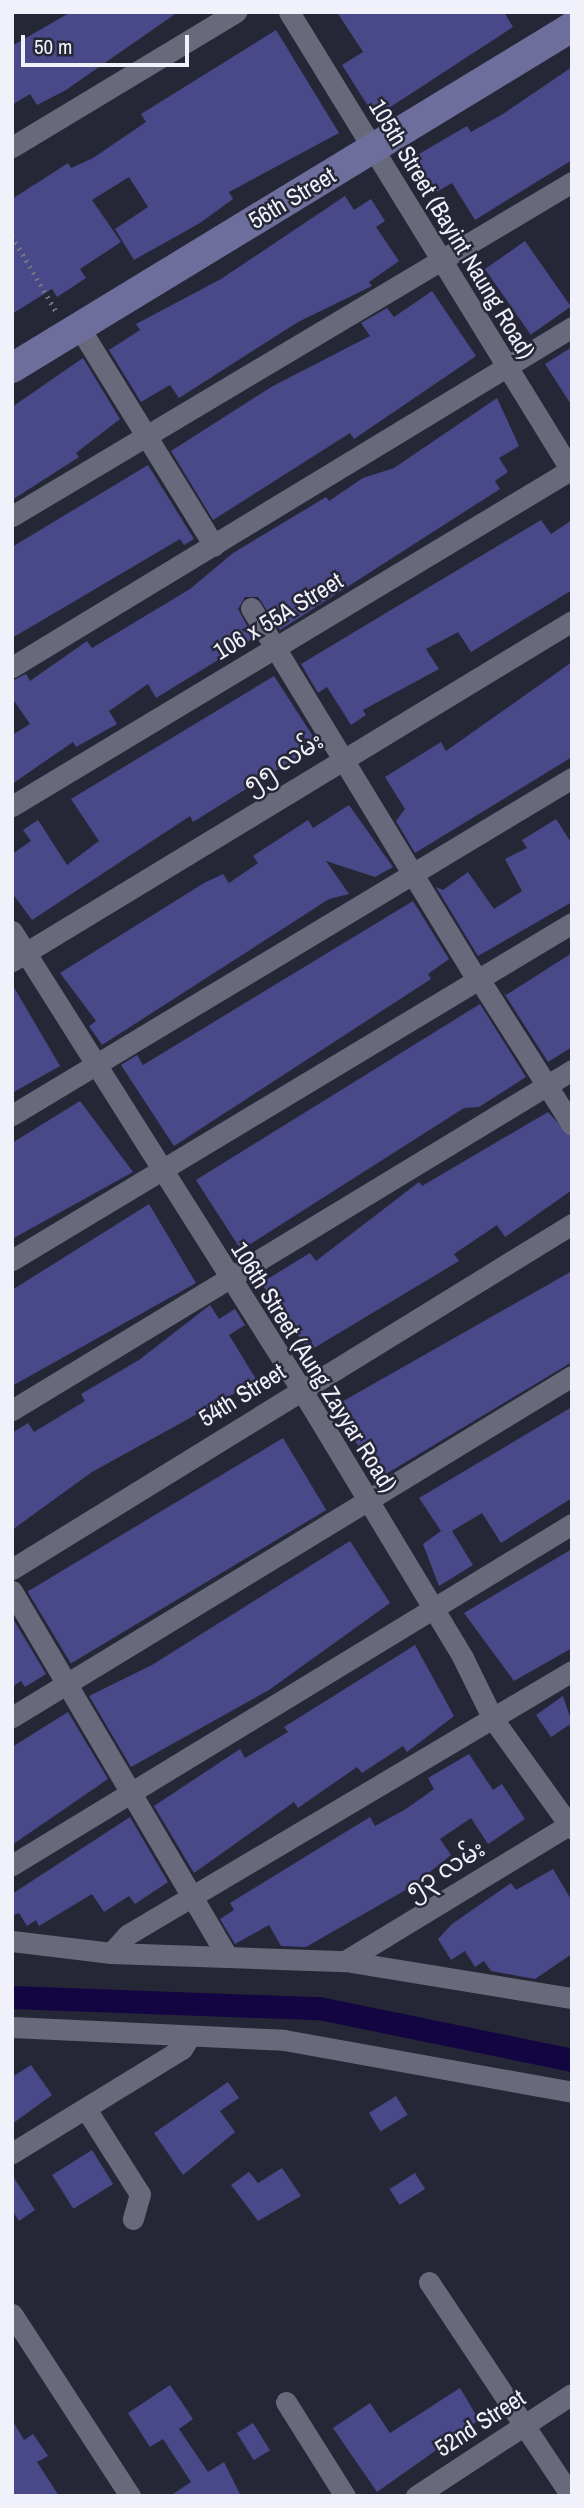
<!DOCTYPE html>
<meta charset="utf-8">
<style>
body{margin:0}
#map{position:relative;width:584px;height:2508px;overflow:hidden;background:#262736;font-family:"Archivo Narrow","Noto Sans Myanmar",sans-serif}
div>[style]{position:absolute}
.canal>*{height:23px;margin:-11.5px;padding:0 11.5px;transform-origin:11.5px;border-radius:11.5px;background:#120542}
.building>*{inset:0;background:#494889;transform-origin:0 0}
.path>*{height:4.5px;margin-top:-2.25px;transform-origin:0;background:repeating-linear-gradient(90deg,#727380 0 2px,transparent 0 7px)}
.street>*{height:21px;margin:-10.5px;padding:0 10.5px;transform-origin:10.5px;border-radius:10.5px;background:#68697a}
.secondary>*{height:30px;margin:-15px;padding:0 15px;transform-origin:15px;border-radius:15px;background:#6e6e9c}
span{translate:-50% -50%;white-space:nowrap;text-align:center;line-height:1.15;-webkit-text-stroke:5px #262736;paint-order:stroke}
.street-label{font-size:24px;color:#f0f1fb}
.frame{position:absolute;inset:0;border:14px solid #f0f1fb;pointer-events:none}
.scale{position:absolute;left:21px;top:35px;width:168px;height:32px;box-sizing:border-box;border:4px solid #f0f1fb;border-top:0;padding-left:9px;font-size:21px;line-height:24px;white-space:nowrap;color:#f0f1fb;-webkit-text-stroke:5px #262736;paint-order:stroke}
</style>
<div id="map">
<div class="canal">
<i style="left:12px;top:1997px;width:307px;rotate:2.1deg"></i>
<i style="left:319px;top:2008px;width:258px;rotate:11.6deg"></i>
</div>
<div class="building">
<i style="clip-path:polygon(71px 12px,178px 12px,66px 90px,37px 105px,30px 94px,12px 105px,12px 46px)"></i>
<i style="clip-path:polygon(337px 12px,504px 12px,513px 27px,375px 117px,342px 65px,363px 52px)"></i>
<i style="clip-path:polygon(276px 30px,339px 133px,229px 192px,233px 199px,200px 223px,134px 260px,115px 229px,148px 207px,129px 177px,92px 200px,121px 242px,80px 269px,86px 278px,57px 297px,52px 289px,12px 314px,12px 199px,68px 163px,71px 168px,93px 158px,146px 122px,141px 114px)"></i>
<i style="clip-path:polygon(572px 67px,572px 160px,475px 220px,452px 183px,433px 194px,412px 158px,467px 126px,471px 132px,503px 114px)"></i>
<i style="clip-path:polygon(345px 196px,354px 210px,371px 199px,385px 221px,376px 227px,399px 261px,369px 282px,372px 286px,298px 322px,179px 398px,170px 385px,141px 402px,109px 350px,140px 330px,136px 324px,221px 279px)"></i>
<i style="left:525px;top:241px;width:80px;height:49px;rotate:55deg"></i>
<i style="clip-path:polygon(432px 291px,476px 356px,354px 439px,350px 433px,213px 520px,171px 451px,273px 386px,370px 336px,361px 323px,387px 308px,394px 317px)"></i>
<i style="clip-path:polygon(572px 347px,572px 406px,545px 364px)"></i>
<i style="clip-path:polygon(83px 358px,120px 419px,76px 453px,79px 457px,12px 500px,12px 407px)"></i>
<i style="clip-path:polygon(497px 398px,519px 446px,499px 458px,508px 472px,495px 481px,500px 489px,280px 630px,258px 597px,245px 597px,238px 609px,254px 638px,156px 698px,148px 684px,109px 711px,117px 724px,76px 747px,73px 742px,12px 784px,12px 735px,30px 724px,12px 698px,12px 681px,26px 674px,30px 681px,87px 641px,92px 648px,190px 589px,233px 553px,326px 497px,329px 501px,363px 478px,394px 468px)"></i>
<i style="clip-path:polygon(148px 465px,194px 539px,184px 545px,180px 539px,12px 638px,12px 547px)"></i>
<i style="clip-path:polygon(541px 520px,551px 534px,572px 520px,572px 590px,471px 652px,458px 632px,426px 649px,439px 669px,363px 710px,366px 715px,351px 725px,327px 687px,318px 693px,301px 664px)"></i>
<i style="clip-path:polygon(572px 662px,572px 757px,415px 853px,396px 821px,405px 809px,385px 777px,441px 742px,446px 751px)"></i>
<i style="clip-path:polygon(274px 676px,318px 744px,193px 822px,190px 816px,32px 920px,12px 893px,12px 854px,31px 841px,23px 830px,38px 820px,67px 865px,99px 841px,71px 799px)"></i>
<i style="clip-path:polygon(349px 805px,393px 867px,375px 877px,326px 861px,349px 894px,329px 899px,102px 1045px,89px 1026px,96px 1021px,60px 973px,204px 883px,223px 874px,229px 883px,258px 863px,253px 856px,308px 820px,313px 828px)"></i>
<i style="clip-path:polygon(556px 819px,572px 844px,572px 902px,478px 956px,436px 887px,443px 890px,468px 872px,494px 909px,522px 891px,505px 859px,527px 848px,522px 840px)"></i>
<i style="clip-path:polygon(413px 901px,449px 959px,428px 974px,431px 979px,174px 1146px,121px 1065px,137px 1055px,143px 1065px)"></i>
<i style="clip-path:polygon(572px 953px,572px 1047px,548px 1062px,502px 990px,506px 995px)"></i>
<i style="clip-path:polygon(12px 984px,60px 1066px,12px 1093px)"></i>
<i style="clip-path:polygon(480px 1004px,526px 1077px,479px 1107px,464px 1108px,241px 1250px,196px 1180px)"></i>
<i style="clip-path:polygon(80px 1101px,133px 1172px,12px 1239px,12px 1143px)"></i>
<i style="clip-path:polygon(548px 1112px,572px 1138px,572px 1190px,505px 1237px,497px 1225px,454px 1254px,459px 1261px,309px 1351px,261px 1283px,310px 1253px,316px 1261px,419px 1182px,422px 1186px)"></i>
<i style="clip-path:polygon(149px 1204px,196px 1283px,12px 1386px,12px 1290px)"></i>
<i style="clip-path:polygon(572px 1271px,572px 1362px,381px 1477px,331px 1408px)"></i>
<i style="clip-path:polygon(210px 1305px,219px 1319px,235px 1309px,245px 1325px,229px 1335px,257px 1381px,92px 1472px,12px 1530px,12px 1433px,28px 1423px,34px 1432px,85px 1401px,81px 1394px,139px 1360px)"></i>
<i style="clip-path:polygon(572px 1407px,572px 1498px,501px 1543px,482px 1513px,452px 1531px,473px 1565px,439px 1586px,423px 1544px,441px 1531px,419px 1498px)"></i>
<i style="left:283px;top:1438px;width:84px;height:298px;rotate:59deg"></i>
<i style="clip-path:polygon(350px 1541px,390px 1603px,269px 1690px,131px 1767px,89px 1696px,152px 1665px)"></i>
<i style="clip-path:polygon(572px 1549px,572px 1648px,514px 1681px,464px 1613px)"></i>
<i style="clip-path:polygon(12px 1617px,46px 1674px,25px 1687px,21px 1681px,12px 1687px)"></i>
<i style="clip-path:polygon(415px 1645px,454px 1716px,407px 1752px,403px 1746px,362px 1773px,357px 1767px,298px 1808px,294px 1802px,194px 1873px,154px 1806px,240px 1749px,245px 1758px,288px 1732px,284px 1727px)"></i>
<i style="clip-path:polygon(563px 1696px,572px 1723px,551px 1737px,536px 1715px)"></i>
<i style="clip-path:polygon(68px 1712px,108px 1779px,12px 1845px,12px 1747px)"></i>
<i style="clip-path:polygon(469px 1754px,493px 1790px,502px 1784px,525px 1819px,488px 1844px,471px 1818px,440px 1839px,451px 1855px,411px 1887px,306px 1947px,281px 1946px,269px 1925px,235px 1944px,220px 1919px,234px 1910px,230px 1903px,370px 1817px,375px 1826px,406px 1809px,434px 1789px,428px 1778px)"></i>
<i style="clip-path:polygon(130px 1817px,168px 1882px,135px 1904px,129px 1896px,104px 1912px,92px 1894px,39px 1926px,36px 1920px,27px 1926px,19px 1913px,12px 1916px,12px 1894px)"></i>
<i style="clip-path:polygon(553px 1869px,572px 1901px,572px 1954px,535px 1979px,491px 1971px,484px 1961px,475px 1967px,465px 1951px,451px 1960px,438px 1939px,452px 1924px,511px 1883px,516px 1890px)"></i>
<i style="clip-path:polygon(31px 2065px,52px 2095px,12px 2124px,12px 2077px)"></i>
<i style="clip-path:polygon(228px 2082px,239px 2098px,220px 2111px,235px 2132px,183px 2175px,154px 2133px)"></i>
<i style="left:396px;top:2096px;width:22px;height:32px;rotate:58deg"></i>
<i style="left:92px;top:2150px;width:40px;height:47px;rotate:58deg"></i>
<i style="clip-path:polygon(282px 2168px,301px 2196px,258px 2221px,231px 2185px,249px 2172px,258px 2183px)"></i>
<i style="left:415px;top:2173px;width:19px;height:30px;rotate:58deg"></i>
<i style="clip-path:polygon(12px 2175px,35px 2210px,19px 2221px,12px 2210px)"></i>
<i style="clip-path:polygon(170px 2385px,193px 2419px,179px 2429px,208px 2472px,224px 2462px,241px 2496px,170px 2496px,191px 2482px,163px 2439px,150px 2447px,128px 2413px)"></i>
<i style="clip-path:polygon(460px 2388px,479px 2420px,377px 2492px,333px 2428px,370px 2403px,390px 2433px)"></i>
<i style="clip-path:polygon(12px 2420px,24px 2440px,33px 2434px,48px 2456px,37px 2462px,59px 2496px,12px 2496px)"></i>
<i style="left:253px;top:2423px;width:32px;height:19px;rotate:58deg"></i>
</div>
<div class="path">
<i style="left:12px;top:236px;width:87px;rotate:59.6deg"></i>
</div>
<div class="street">
<i style="left:289px;top:12px;width:540px;rotate:58.4deg"></i>
<i style="left:12px;top:147px;width:262px;rotate:-31.1deg"></i>
<i style="left:79px;top:327px;width:257px;rotate:58.3deg"></i>
<i style="left:12px;top:516px;width:652px;rotate:-30.81deg"></i>
<i style="left:251px;top:608px;width:435px;rotate:58.7deg"></i>
<i style="left:12px;top:667px;width:655px;rotate:-31.26deg"></i>
<i style="left:12px;top:806px;width:654px;rotate:-31.04deg"></i>
<i style="left:12px;top:931px;width:542px;rotate:57.75deg"></i>
<i style="left:301px;top:1389px;width:314px;rotate:58.9deg"></i>
<i style="left:463px;top:1658px;width:68px;rotate:63.8deg"></i>
<i style="left:493px;top:1719px;width:135px;rotate:54.3deg"></i>
<i style="left:12px;top:961px;width:655px;rotate:-31.26deg"></i>
<i style="left:479px;top:979px;width:173px;rotate:57.5deg"></i>
<i style="left:12px;top:1115px;width:654px;rotate:-31.04deg"></i>
<i style="left:12px;top:1260px;width:654px;rotate:-31.04deg"></i>
<i style="left:12px;top:1410px;width:655px;rotate:-31.26deg"></i>
<i style="left:12px;top:1569px;width:658px;rotate:-31.64deg"></i>
<i style="left:12px;top:1591px;width:424px;rotate:59.5deg"></i>
<i style="left:12px;top:1717px;width:656px;rotate:-31.34deg"></i>
<i style="left:12px;top:1865px;width:656px;rotate:-31.34deg"></i>
<i style="left:12px;top:1941px;width:100px;rotate:6.9deg"></i>
<i style="left:111px;top:1953px;width:234px;rotate:2deg"></i>
<i style="left:345px;top:1961px;width:230px;rotate:9.3deg"></i>
<i style="left:111px;top:1953px;width:24px;rotate:-48deg"></i>
<i style="left:127px;top:1935px;width:517px;rotate:-30.68deg"></i>
<i style="left:345px;top:1961px;width:266px;rotate:-31.3deg"></i>
<i style="left:12px;top:2027px;width:272px;rotate:2.7deg"></i>
<i style="left:284px;top:2040px;width:293px;rotate:10.2deg"></i>
<i style="left:86px;top:2109px;width:101px;rotate:57.6deg"></i>
<i style="left:140px;top:2194px;width:26px;rotate:106deg"></i>
<i style="left:12px;top:2153px;width:199px;rotate:-31.5deg"></i>
<i style="left:182px;top:2049px;width:15px;rotate:-58deg"></i>
<i style="left:429px;top:2282px;width:257px;rotate:56.4deg"></i>
<i style="left:12px;top:2314px;width:217px;rotate:57deg"></i>
<i style="left:286px;top:2402px;width:111px;rotate:57.9deg"></i>
<i style="left:416px;top:2496px;width:186px;rotate:-33.2deg"></i>
</div>
<div class="secondary">
<i style="left:12px;top:368px;width:656px;rotate:-31.34deg"></i>
</div>
<div class="street-label">
<span style="left:292px;top:198px;rotate:-31deg">56th Street</span>
<span style="left:452px;top:229px;rotate:59deg">105th Street (Bayint Naung Road)</span>
<span style="left:278px;top:616px;rotate:-31deg">106 x 55A Street</span>
<span style="left:283px;top:762px;rotate:-32deg">၅၅ လမ်း</span>
<span style="left:314px;top:1367px;rotate:58deg">106th Street (Aung Zayyar Road)</span>
<span style="left:242px;top:1395px;rotate:-32deg">54th Street</span>
<span style="left:445px;top:1869px;rotate:-31deg">၅၃ လမ်း</span>
<span style="left:480px;top:2423px;rotate:-33deg">52nd Street</span>
</div>
<div class="frame"></div>
<div class="scale">50 m</div>
</div>
